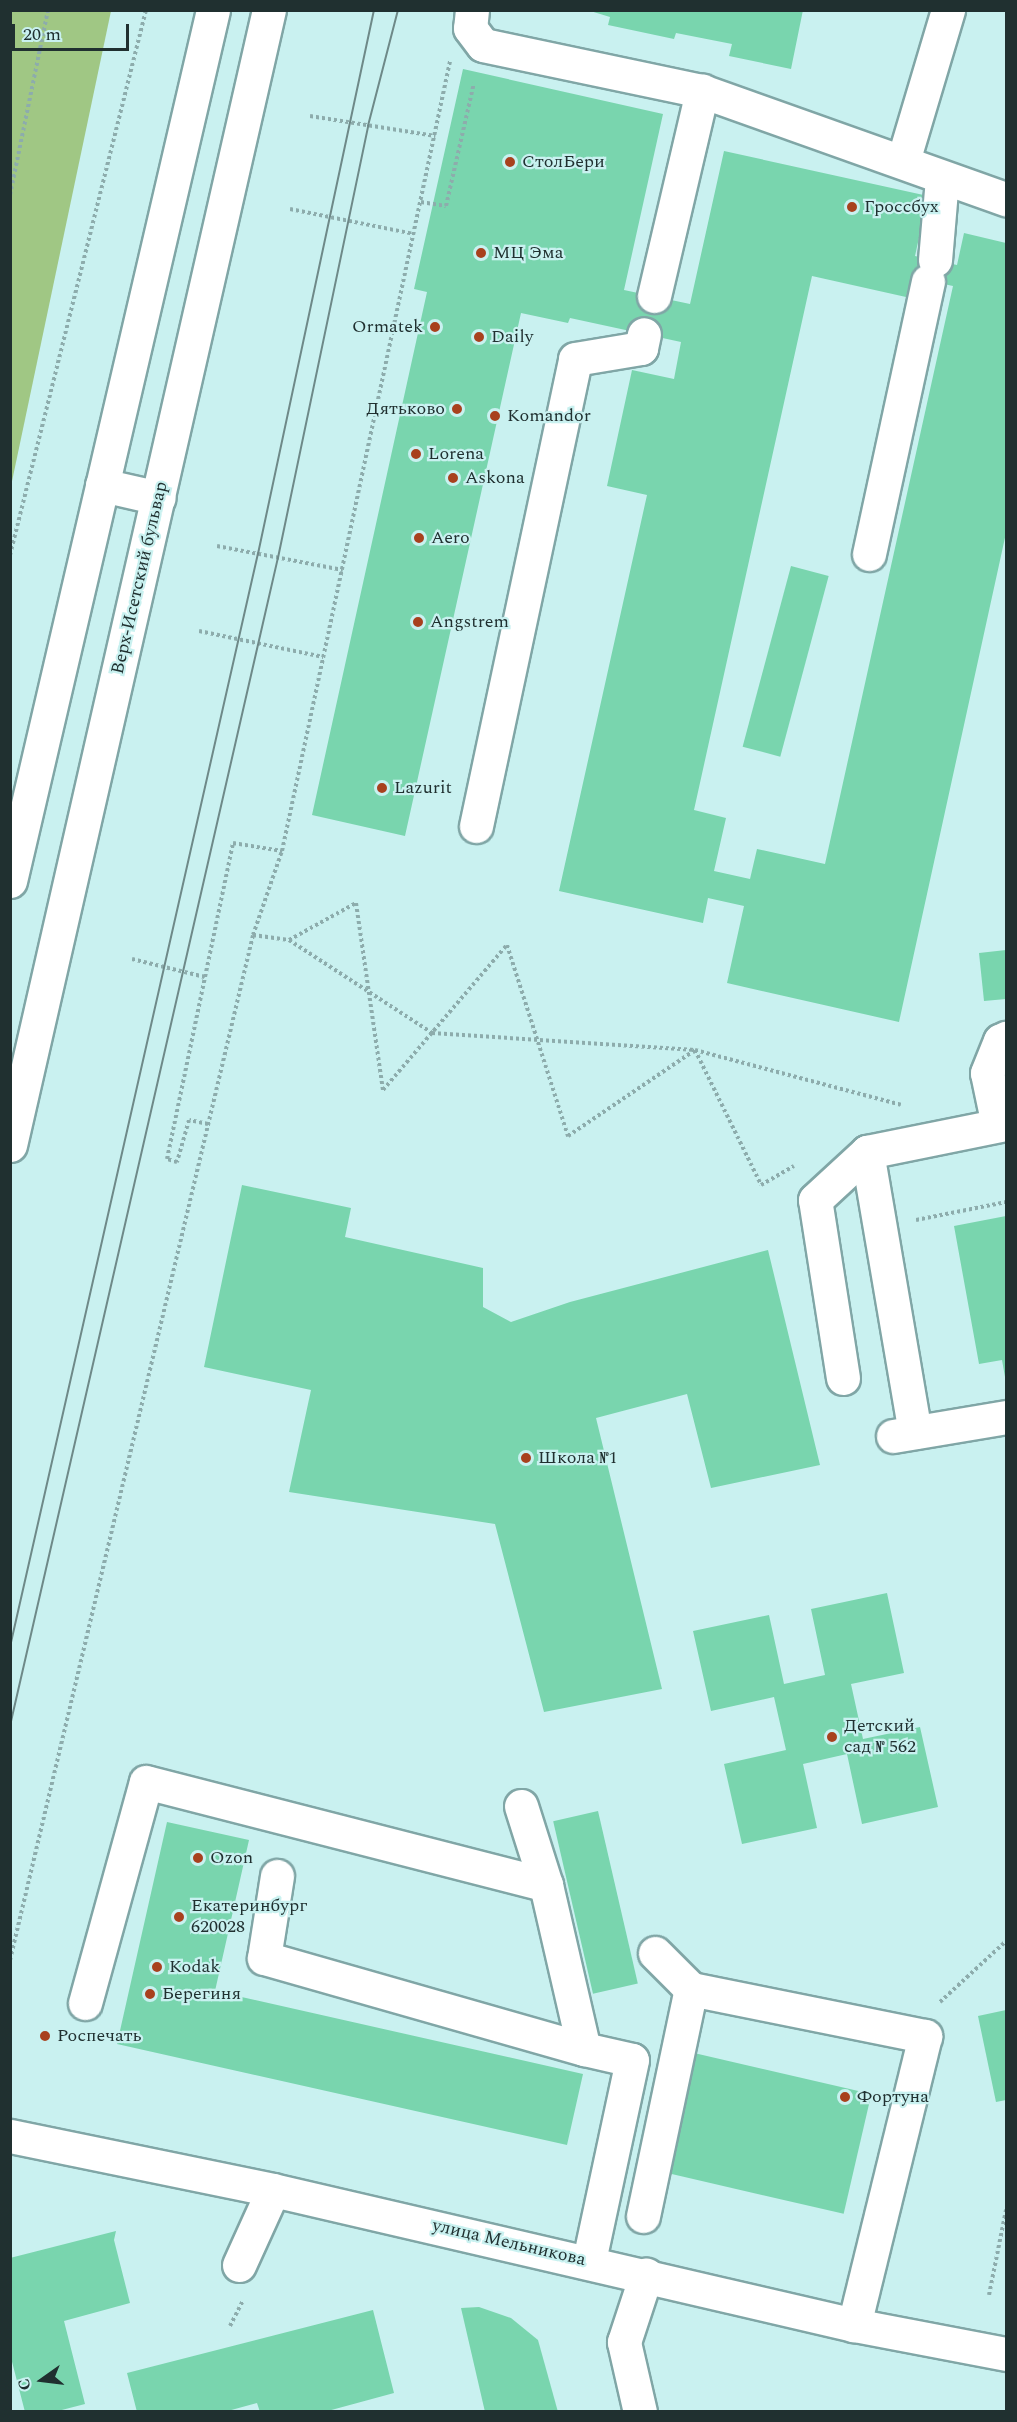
<!DOCTYPE html>
<meta charset="utf-8">
<style>
body{margin:0}
#map{position:relative;width:1017px;height:2422px;overflow:hidden;background:#c9f1f0;font-family:Spectral,serif}
div>[style]{position:absolute}
.green>*{inset:0;background:#a0c784}
.building>*{inset:0;background:#79d5ae;transform-origin:0 0}
.path>*{height:4px;margin-top:-2px;transform-origin:0;background:repeating-linear-gradient(90deg,#8dacac 0 3px,transparent 0 6px)}
.roads{filter:drop-shadow(2px 0 #80a6a6) drop-shadow(-2px 0 #80a6a6) drop-shadow(0 2px #80a6a6) drop-shadow(0 -2px #80a6a6)}
.minor>*{height:33px;margin:-16.5px;padding:0 16.5px;transform-origin:16.5px;border-radius:16.5px;background:#fff}
.major>*{height:33px;margin:-16.5px;padding:0 16.5px;transform-origin:16.5px;border-radius:16.5px;background:#fff}
.tram>*{height:1.5px;margin:-0.75px;padding:0 0.75px;transform-origin:0.75px;border-radius:0.75px;background:#6e8988}
.dots>*{width:16px;height:16px;translate:-50% -50%;box-sizing:border-box;border:3px solid #c9f1f0;border-radius:50%}
span{translate:-50% -50%;white-space:nowrap;text-align:center;line-height:1.15;-webkit-text-stroke:4.5px #c9f1f0;paint-order:stroke}
.poi-label{font-size:18px;color:#203030}
.left{translate:0 -50%;text-align:left}
.right{translate:-100% -50%;text-align:right}
.street-label{font-size:18px;color:#203030}
.frame{position:absolute;inset:0;border:12px solid #203030;pointer-events:none}
.north{position:absolute;left:12px;top:2350px;width:60px;height:60px;-webkit-text-stroke:4px #c9f1f0;paint-order:stroke;rotate:256deg;font-size:16px;font-weight:700;line-height:24px;text-align:center;color:#203030}
.north::after{content:'';display:block;margin:auto;width:21px;height:27px;background:#203030;clip-path:polygon(50% 0,100% 100%,50% 72%,0 100%)}
.scale{position:absolute;left:12px;top:24px;width:117px;height:27px;box-sizing:border-box;border:3px solid #203030;border-top:0;padding-left:8px;font-size:18px;line-height:21px;white-space:nowrap;color:#203030;-webkit-text-stroke:4px #c9f1f0;paint-order:stroke}
</style>
<div id="map">
<div class="green">
<i style="clip-path:polygon(11px 10px,111px 11px,11px 486px,10px 11px)"></i>
</div>
<div class="building">
<i style="clip-path:polygon(587px 10px,803px 10px,791px 69px,729px 56px,732px 44px,676px 33px,674px 39px,608px 25px,610px 17px)"></i>
<i style="clip-path:polygon(evenodd,463px 69px,663px 114px,624px 290px,690px 304px,724px 151px,928px 196px,915px 256px,957px 265px,964px 233px,1006px 243px,1006px 533px,899px 1022px,727px 983px,744px 906px,708px 898px,703px 923px,559px 891px,647px 495px,607px 486px,632px 370px,674px 379px,681px 342px,570px 318px,568px 323px,521px 313px,405px 836px,312px 815px,427px 292px,414px 289px,463px 69px,812px 276px,906px 297px,911px 277px,953px 286px,825px 864px,757px 849px,750px 879px,714px 871px,726px 818px,694px 810px,812px 276px)"></i>
<i style="left:791px;top:566px;width:39px;height:187px;rotate:15deg"></i>
<i style="clip-path:polygon(1006px 950px,1006px 999px,984px 1001px,979px 953px)"></i>
<i style="clip-path:polygon(242px 1185px,351px 1208px,345px 1237px,483px 1268px,483px 1307px,511px 1322px,570px 1302px,768px 1250px,820px 1465px,711px 1488px,687px 1394px,596px 1418px,662px 1689px,544px 1712px,495px 1524px,289px 1492px,311px 1390px,204px 1367px)"></i>
<i style="clip-path:polygon(1006px 1216px,1006px 1377px,1005px 1377px,1002px 1360px,979px 1364px,954px 1226px)"></i>
<i style="clip-path:polygon(887px 1593px,904px 1673px,851px 1684px,863px 1739px,920px 1727px,938px 1807px,862px 1824px,847px 1754px,803px 1764px,817px 1828px,742px 1844px,724px 1764px,786px 1750px,774px 1697px,711px 1711px,693px 1631px,769px 1615px,784px 1684px,825px 1675px,811px 1609px)"></i>
<i style="left:598px;top:1811px;width:177px;height:46px;rotate:77deg"></i>
<i style="clip-path:polygon(167px 1822px,249px 1840px,215px 1991px,583px 2074px,567px 2145px,117px 2044px)"></i>
<i style="clip-path:polygon(1006px 2010px,1006px 2100px,996px 2102px,978px 2016px)"></i>
<i style="left:694px;top:2053px;width:182px;height:123px;rotate:13deg"></i>
<i style="clip-path:polygon(116px 2231px,114px 2240px,130px 2303px,64px 2321px,85px 2404px,54px 2412px,25px 2412px,10px 2354px,10px 2258px)"></i>
<i style="clip-path:polygon(479px 2307px,511px 2318px,538px 2340px,558px 2412px,485px 2412px,461px 2308px)"></i>
<i style="clip-path:polygon(373px 2310px,394px 2393px,324px 2412px,260px 2412px,257px 2403px,224px 2412px,137px 2412px,127px 2373px)"></i>
</div>
<div class="path">
<i style="left:310px;top:116px;width:127px;rotate:9.1deg"></i>
<i style="left:10px;top:195px;width:189px;rotate:-78.4deg"></i>
<i style="left:421px;top:202px;width:25px;rotate:9deg"></i>
<i style="left:446px;top:206px;width:126px;rotate:-77.2deg"></i>
<i style="left:290px;top:209px;width:126px;rotate:11.4deg"></i>
<i style="left:217px;top:546px;width:128px;rotate:10.8deg"></i>
<i style="left:10px;top:555px;width:562px;rotate:-75.99deg"></i>
<i style="left:199px;top:631px;width:127px;rotate:11.8deg"></i>
<i style="left:253px;top:935px;width:36px;rotate:8deg"></i>
<i style="left:289px;top:940px;width:77px;rotate:-28.9deg"></i>
<i style="left:356px;top:903px;width:189px;rotate:81.8deg"></i>
<i style="left:383px;top:1090px;width:191px;rotate:-49.5deg"></i>
<i style="left:507px;top:945px;width:201px;rotate:72.3deg"></i>
<i style="left:568px;top:1136px;width:153px;rotate:-34.1deg"></i>
<i style="left:695px;top:1050px;width:150px;rotate:63.9deg"></i>
<i style="left:761px;top:1185px;width:38px;rotate:-30deg"></i>
<i style="left:289px;top:940px;width:171px;rotate:33deg"></i>
<i style="left:432px;top:1033px;width:264px;rotate:3.7deg"></i>
<i style="left:695px;top:1050px;width:213px;rotate:14.9deg"></i>
<i style="left:132px;top:959px;width:75px;rotate:13.9deg"></i>
<i style="left:208px;top:1124px;width:19px;rotate:-168deg"></i>
<i style="left:189px;top:1120px;width:44px;rotate:105.9deg"></i>
<i style="left:177px;top:1162px;width:10px;rotate:-163deg"></i>
<i style="left:167px;top:1159px;width:323px;rotate:-78.2deg"></i>
<i style="left:233px;top:843px;width:50px;rotate:9.3deg"></i>
<i style="left:916px;top:1220px;width:92px;rotate:-11.3deg"></i>
<i style="left:10px;top:1960px;width:1053px;rotate:-76.66deg"></i>
<i style="left:253px;top:935px;width:89px;rotate:-71deg"></i>
<i style="left:282px;top:851px;width:808px;rotate:-77.99deg"></i>
<i style="left:940px;top:2002px;width:90px;rotate:-42.7deg"></i>
<i style="left:989px;top:2295px;width:87px;rotate:-78.7deg"></i>
<i style="left:230px;top:2326px;width:29px;rotate:-63deg"></i>
</div>
<div class="roads">
<div class="minor">
<i style="left:472px;top:10px;width:18px;rotate:96deg"></i>
<i style="left:470px;top:28px;width:21px;rotate:53deg"></i>
<i style="left:483px;top:45px;width:224px;rotate:11.9deg"></i>
<i style="left:702px;top:91px;width:323px;rotate:19.6deg"></i>
<i style="left:903px;top:161px;width:158px;rotate:-73.4deg"></i>
<i style="left:935px;top:260px;width:82px;rotate:-85.1deg"></i>
<i style="left:654px;top:296px;width:211px;rotate:-76.8deg"></i>
<i style="left:102px;top:485px;width:58px;rotate:12.8deg"></i>
<i style="left:869px;top:554px;width:279px;rotate:-77.8deg"></i>
<i style="left:476px;top:826px;width:477px;rotate:-78deg"></i>
<i style="left:575px;top:359px;width:67px;rotate:-9.5deg"></i>
<i style="left:641px;top:348px;width:14px;rotate:-78deg"></i>
<i style="left:998px;top:1125px;width:53px;rotate:-101.9deg"></i>
<i style="left:987px;top:1073px;width:35px;rotate:-68deg"></i>
<i style="left:1000px;top:1041px;width:7px;rotate:-27deg"></i>
<i style="left:867px;top:1152px;width:284px;rotate:80.3deg"></i>
<i style="left:867px;top:1152px;width:142px;rotate:-11.4deg"></i>
<i style="left:843px;top:1378px;width:180px;rotate:-98.9deg"></i>
<i style="left:815px;top:1200px;width:71px;rotate:-42.7deg"></i>
<i style="left:893px;top:1436px;width:115px;rotate:-9.5deg"></i>
<i style="left:521px;top:1806px;width:83px;rotate:72.4deg"></i>
<i style="left:546px;top:1885px;width:168px;rotate:77deg"></i>
<i style="left:584px;top:2049px;width:49px;rotate:12.9deg"></i>
<i style="left:632px;top:2060px;width:206px;rotate:102.1deg"></i>
<i style="left:277px;top:1876px;width:83px;rotate:99deg"></i>
<i style="left:264px;top:1958px;width:333px;rotate:15.9deg"></i>
<i style="left:655px;top:1953px;width:51px;rotate:45deg"></i>
<i style="left:85px;top:2003px;width:229px;rotate:-74.6deg"></i>
<i style="left:146px;top:1782px;width:413px;rotate:14.4deg"></i>
<i style="left:10px;top:2136px;width:268px;rotate:11.6deg"></i>
<i style="left:273px;top:2190px;width:596px;rotate:13.08deg"></i>
<i style="left:854px;top:2325px;width:155px;rotate:10.8deg"></i>
<i style="left:643px;top:2216px;width:232px;rotate:-78.1deg"></i>
<i style="left:691px;top:1989px;width:239px;rotate:11.4deg"></i>
<i style="left:925px;top:2036px;width:298px;rotate:103.8deg"></i>
<i style="left:239px;top:2265px;width:82px;rotate:-65.6deg"></i>
<i style="left:640px;top:2412px;width:72px;rotate:-102.9deg"></i>
<i style="left:624px;top:2342px;width:71px;rotate:-71.8deg"></i>
</div>
<div class="major">
<i style="left:10px;top:881px;width:894px;rotate:-76.88deg"></i>
<i style="left:10px;top:1145px;width:1164px;rotate:-77.15deg"></i>
</div>
</div>
<div class="tram">
<i style="left:10px;top:1647px;width:1121px;rotate:-77.22deg"></i>
<i style="left:258px;top:554px;width:556px;rotate:-77.96deg"></i>
<i style="left:10px;top:1726px;width:1198px;rotate:-77.08deg"></i>
<i style="left:278px;top:558px;width:441px;rotate:-78.2deg"></i>
<i style="left:368px;top:126px;width:120px;rotate:-75.5deg"></i>
</div>
<div class="dots">
<i style="left:510px;top:162px;background:#a8411e"></i>
<i style="left:852px;top:207px;background:#a8411e"></i>
<i style="left:481px;top:253px;background:#a8411e"></i>
<i style="left:435px;top:327px;background:#a8411e"></i>
<i style="left:479px;top:337px;background:#a8411e"></i>
<i style="left:457px;top:409px;background:#a8411e"></i>
<i style="left:495px;top:416px;background:#a8411e"></i>
<i style="left:416px;top:454px;background:#a8411e"></i>
<i style="left:453px;top:478px;background:#a8411e"></i>
<i style="left:419px;top:538px;background:#a8411e"></i>
<i style="left:418px;top:622px;background:#a8411e"></i>
<i style="left:382px;top:788px;background:#a8411e"></i>
<i style="left:526px;top:1458px;background:#a8411e"></i>
<i style="left:832px;top:1737px;background:#a8411e"></i>
<i style="left:198px;top:1858px;background:#a8411e"></i>
<i style="left:179px;top:1917px;background:#a8411e"></i>
<i style="left:157px;top:1967px;background:#a8411e"></i>
<i style="left:150px;top:1994px;background:#a8411e"></i>
<i style="left:45px;top:2036px;background:#a8411e"></i>
<i style="left:845px;top:2097px;background:#a8411e"></i>
</div>
<div class="poi-label">
<span class="left" style="left:522px;top:162px">СтолБери</span>
<span class="left" style="left:864px;top:207px">Гроссбух</span>
<span class="left" style="left:493px;top:253px">МЦ Эма</span>
<span class="right" style="left:423px;top:327px">Ormatek</span>
<span class="left" style="left:491px;top:337px">Daily</span>
<span class="right" style="left:445px;top:409px">Дятьково</span>
<span class="left" style="left:507px;top:416px">Komandor</span>
<span class="left" style="left:428px;top:454px">Lorena</span>
<span class="left" style="left:465px;top:478px">Askona</span>
<span class="left" style="left:431px;top:538px">Aero</span>
<span class="left" style="left:430px;top:622px">Angstrem</span>
<span class="left" style="left:394px;top:788px">Lazurit</span>
<span class="left" style="left:538px;top:1458px">Школа №1</span>
<span class="left" style="left:844px;top:1737px">Детский<br>сад № 562</span>
<span class="left" style="left:210px;top:1858px">Ozon</span>
<span class="left" style="left:191px;top:1917px">Екатеринбург<br>620028</span>
<span class="left" style="left:169px;top:1967px">Kodak</span>
<span class="left" style="left:162px;top:1994px">Берегиня</span>
<span class="left" style="left:57px;top:2036px">Роспечать</span>
<span class="left" style="left:857px;top:2097px">Фортуна</span>
</div>
<div class="street-label">
<span style="left:140px;top:578px;rotate:-77deg">Верх-Исетский бульвар</span>
<span style="left:509px;top:2243px;rotate:13deg">улица Мельникова</span>
</div>
<div class="frame"></div>
<div class="north">С</div>
<div class="scale">20 m</div>
</div>
